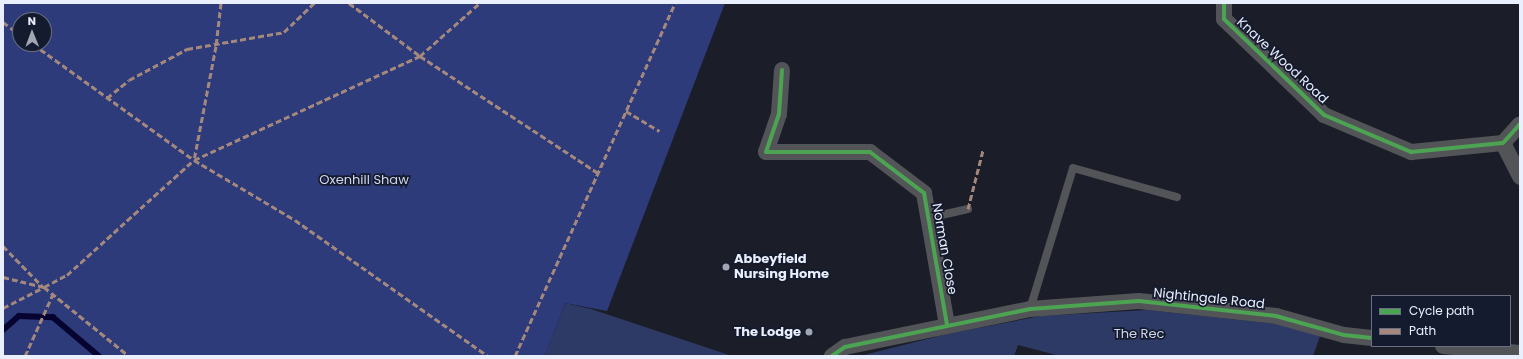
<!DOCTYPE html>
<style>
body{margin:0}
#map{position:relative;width:1523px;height:359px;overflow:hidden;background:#1b1e28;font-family:Poppins,sans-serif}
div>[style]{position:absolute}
.green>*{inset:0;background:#2e3a66}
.forest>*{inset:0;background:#2d3b7a}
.stream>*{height:5.5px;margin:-2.75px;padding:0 2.75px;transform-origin:2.75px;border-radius:2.75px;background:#060330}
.lane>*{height:8px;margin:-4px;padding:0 4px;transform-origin:4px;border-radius:4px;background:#535458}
.street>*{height:16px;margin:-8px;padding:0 8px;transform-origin:8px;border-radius:8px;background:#535458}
.quiet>*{height:3px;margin-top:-1.5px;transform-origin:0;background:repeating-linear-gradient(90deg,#a5887d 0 6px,transparent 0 9px)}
.cycleway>*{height:4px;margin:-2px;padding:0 2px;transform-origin:2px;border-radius:2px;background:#4ca352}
.dots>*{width:11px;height:11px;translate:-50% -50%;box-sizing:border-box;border:2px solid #151b2e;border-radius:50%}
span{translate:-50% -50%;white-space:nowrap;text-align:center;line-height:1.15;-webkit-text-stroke:3.5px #151b2e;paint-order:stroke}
.street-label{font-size:13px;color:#eaeffd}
.park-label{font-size:13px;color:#d0d7ec}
.poi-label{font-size:13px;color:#eaeffd;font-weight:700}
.left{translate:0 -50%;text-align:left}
.right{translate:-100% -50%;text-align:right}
.frame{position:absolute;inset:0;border:4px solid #eaeffd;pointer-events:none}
.legend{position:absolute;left:1371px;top:295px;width:140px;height:52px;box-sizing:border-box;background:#151b2e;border:1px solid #6a7081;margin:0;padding:5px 7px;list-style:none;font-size:12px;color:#eaeffd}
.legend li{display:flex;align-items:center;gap:8px;height:20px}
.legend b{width:20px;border:1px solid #6a7081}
.north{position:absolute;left:12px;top:12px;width:40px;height:40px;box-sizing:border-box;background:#151b2e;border:1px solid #6a7081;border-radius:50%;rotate:359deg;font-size:11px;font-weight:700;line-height:16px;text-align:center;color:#eaeffd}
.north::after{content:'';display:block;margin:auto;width:14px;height:18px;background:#a2a6b2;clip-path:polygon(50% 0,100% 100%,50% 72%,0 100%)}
</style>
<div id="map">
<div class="green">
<i style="clip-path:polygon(565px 303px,591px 309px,732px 356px,545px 356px)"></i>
<i style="clip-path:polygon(1147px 310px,1276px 324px,1320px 336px,1313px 356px,1060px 356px,1018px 345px,1014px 356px,860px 356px,947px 334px,1041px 316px)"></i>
</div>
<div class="forest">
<i style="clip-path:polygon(evenodd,3px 3px,725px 3px,607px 311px,565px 303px,545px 356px,3px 356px,3px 3px,20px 20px,44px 20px,44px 44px,20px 44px,20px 20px)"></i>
</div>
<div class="stream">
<i style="left:3px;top:330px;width:21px;rotate:-41deg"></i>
<i style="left:19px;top:316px;width:34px;rotate:2deg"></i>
<i style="left:53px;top:317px;width:60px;rotate:40.3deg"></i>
</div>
<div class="lane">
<i style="left:928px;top:218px;width:41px;rotate:-12.7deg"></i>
<i style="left:1030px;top:309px;width:147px;rotate:-73deg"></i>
<i style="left:1073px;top:168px;width:108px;rotate:15.6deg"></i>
</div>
<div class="street">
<i style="left:1224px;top:3px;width:16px;rotate:90deg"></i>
<i style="left:1224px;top:19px;width:139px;rotate:43.8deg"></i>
<i style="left:1324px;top:115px;width:95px;rotate:23deg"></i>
<i style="left:1411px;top:152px;width:92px;rotate:-5.6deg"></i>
<i style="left:1503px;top:143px;width:25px;rotate:-48deg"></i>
<i style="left:782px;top:70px;width:44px;rotate:93.9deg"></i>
<i style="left:779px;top:114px;width:40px;rotate:108.9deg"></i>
<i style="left:766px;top:152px;width:104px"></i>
<i style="left:870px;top:152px;width:68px;rotate:37.2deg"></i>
<i style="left:924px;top:193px;width:134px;rotate:80.1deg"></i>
<i style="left:1503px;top:143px;width:38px;rotate:63deg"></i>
<i style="left:1443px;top:346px;width:77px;rotate:5.2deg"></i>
<i style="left:832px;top:356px;width:16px;rotate:-35deg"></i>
<i style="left:845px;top:347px;width:189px;rotate:-11.6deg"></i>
<i style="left:1030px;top:309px;width:109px;rotate:-4.2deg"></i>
<i style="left:1139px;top:301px;width:138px;rotate:6.2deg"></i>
<i style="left:1276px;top:316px;width:71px;rotate:15.6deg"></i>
<i style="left:1344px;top:335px;width:28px;rotate:6deg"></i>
</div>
<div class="quiet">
<i style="left:221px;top:3px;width:43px;rotate:96.6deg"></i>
<i style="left:216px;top:46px;width:116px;rotate:100.9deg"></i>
<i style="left:194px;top:160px;width:249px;rotate:-24.7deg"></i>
<i style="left:420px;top:56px;width:80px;rotate:-41.5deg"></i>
<i style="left:349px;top:3px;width:89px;rotate:36.7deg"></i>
<i style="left:420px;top:56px;width:213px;rotate:33.3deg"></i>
<i style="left:3px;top:22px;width:21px;rotate:37deg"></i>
<i style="left:33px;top:44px;width:198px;rotate:35.8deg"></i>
<i style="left:194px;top:160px;width:117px;rotate:30.7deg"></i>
<i style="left:295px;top:220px;width:236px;rotate:35.2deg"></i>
<i style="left:107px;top:98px;width:28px;rotate:-39deg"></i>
<i style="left:129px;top:80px;width:66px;rotate:-28.1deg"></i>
<i style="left:187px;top:49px;width:98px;rotate:-9.9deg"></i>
<i style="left:284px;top:32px;width:42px;rotate:-44deg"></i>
<i style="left:626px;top:111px;width:39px;rotate:31deg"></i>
<i style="left:968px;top:209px;width:61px;rotate:-75.7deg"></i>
<i style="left:3px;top:246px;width:56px;rotate:45.7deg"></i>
<i style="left:3px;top:277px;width:42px;rotate:13.7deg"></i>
<i style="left:44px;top:287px;width:26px;rotate:-28deg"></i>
<i style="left:67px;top:275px;width:171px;rotate:-42.2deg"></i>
<i style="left:3px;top:308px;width:46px;rotate:-27.1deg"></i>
<i style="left:44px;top:287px;width:109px;rotate:39.1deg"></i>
<i style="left:25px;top:356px;width:68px;rotate:-65.7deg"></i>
<i style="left:515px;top:356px;width:388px;rotate:-65.6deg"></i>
</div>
<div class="cycleway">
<i style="left:1224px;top:3px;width:16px;rotate:90deg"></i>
<i style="left:1224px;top:19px;width:139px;rotate:43.8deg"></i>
<i style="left:1324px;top:115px;width:95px;rotate:23deg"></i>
<i style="left:1411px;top:152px;width:92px;rotate:-5.6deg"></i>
<i style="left:1503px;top:143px;width:25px;rotate:-48deg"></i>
<i style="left:782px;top:70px;width:44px;rotate:93.9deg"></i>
<i style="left:779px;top:114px;width:40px;rotate:108.9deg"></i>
<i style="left:766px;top:152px;width:104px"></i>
<i style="left:870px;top:152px;width:68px;rotate:37.2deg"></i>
<i style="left:924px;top:193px;width:134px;rotate:80.1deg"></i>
<i style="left:832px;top:356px;width:16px;rotate:-35deg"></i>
<i style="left:845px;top:347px;width:189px;rotate:-11.6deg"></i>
<i style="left:1030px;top:309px;width:109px;rotate:-4.2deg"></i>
<i style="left:1139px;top:301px;width:138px;rotate:6.2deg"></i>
<i style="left:1276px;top:316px;width:71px;rotate:15.6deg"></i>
<i style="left:1344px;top:335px;width:28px;rotate:6deg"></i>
</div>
<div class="dots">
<i style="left:726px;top:267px;background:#a2a6b2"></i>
<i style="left:809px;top:332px;background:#a2a6b2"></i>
</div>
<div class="street-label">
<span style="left:1282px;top:61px;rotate:43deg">Knave Wood Road</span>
<span style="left:944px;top:249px;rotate:80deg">Norman Close</span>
<span style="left:1209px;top:299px;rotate:6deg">Nightingale Road</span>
</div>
<div class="park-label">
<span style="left:364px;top:180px">Oxenhill Shaw</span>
<span style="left:1139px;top:334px">The Rec</span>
</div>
<div class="poi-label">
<span class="left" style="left:734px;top:267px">Abbeyfield<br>Nursing Home</span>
<span class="right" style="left:801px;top:332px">The Lodge</span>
</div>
<div class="frame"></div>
<ul class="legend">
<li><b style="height:5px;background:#4ca352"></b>Cycle path</li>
<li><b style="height:5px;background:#a5887d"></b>Path</li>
</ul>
<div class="north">N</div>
</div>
